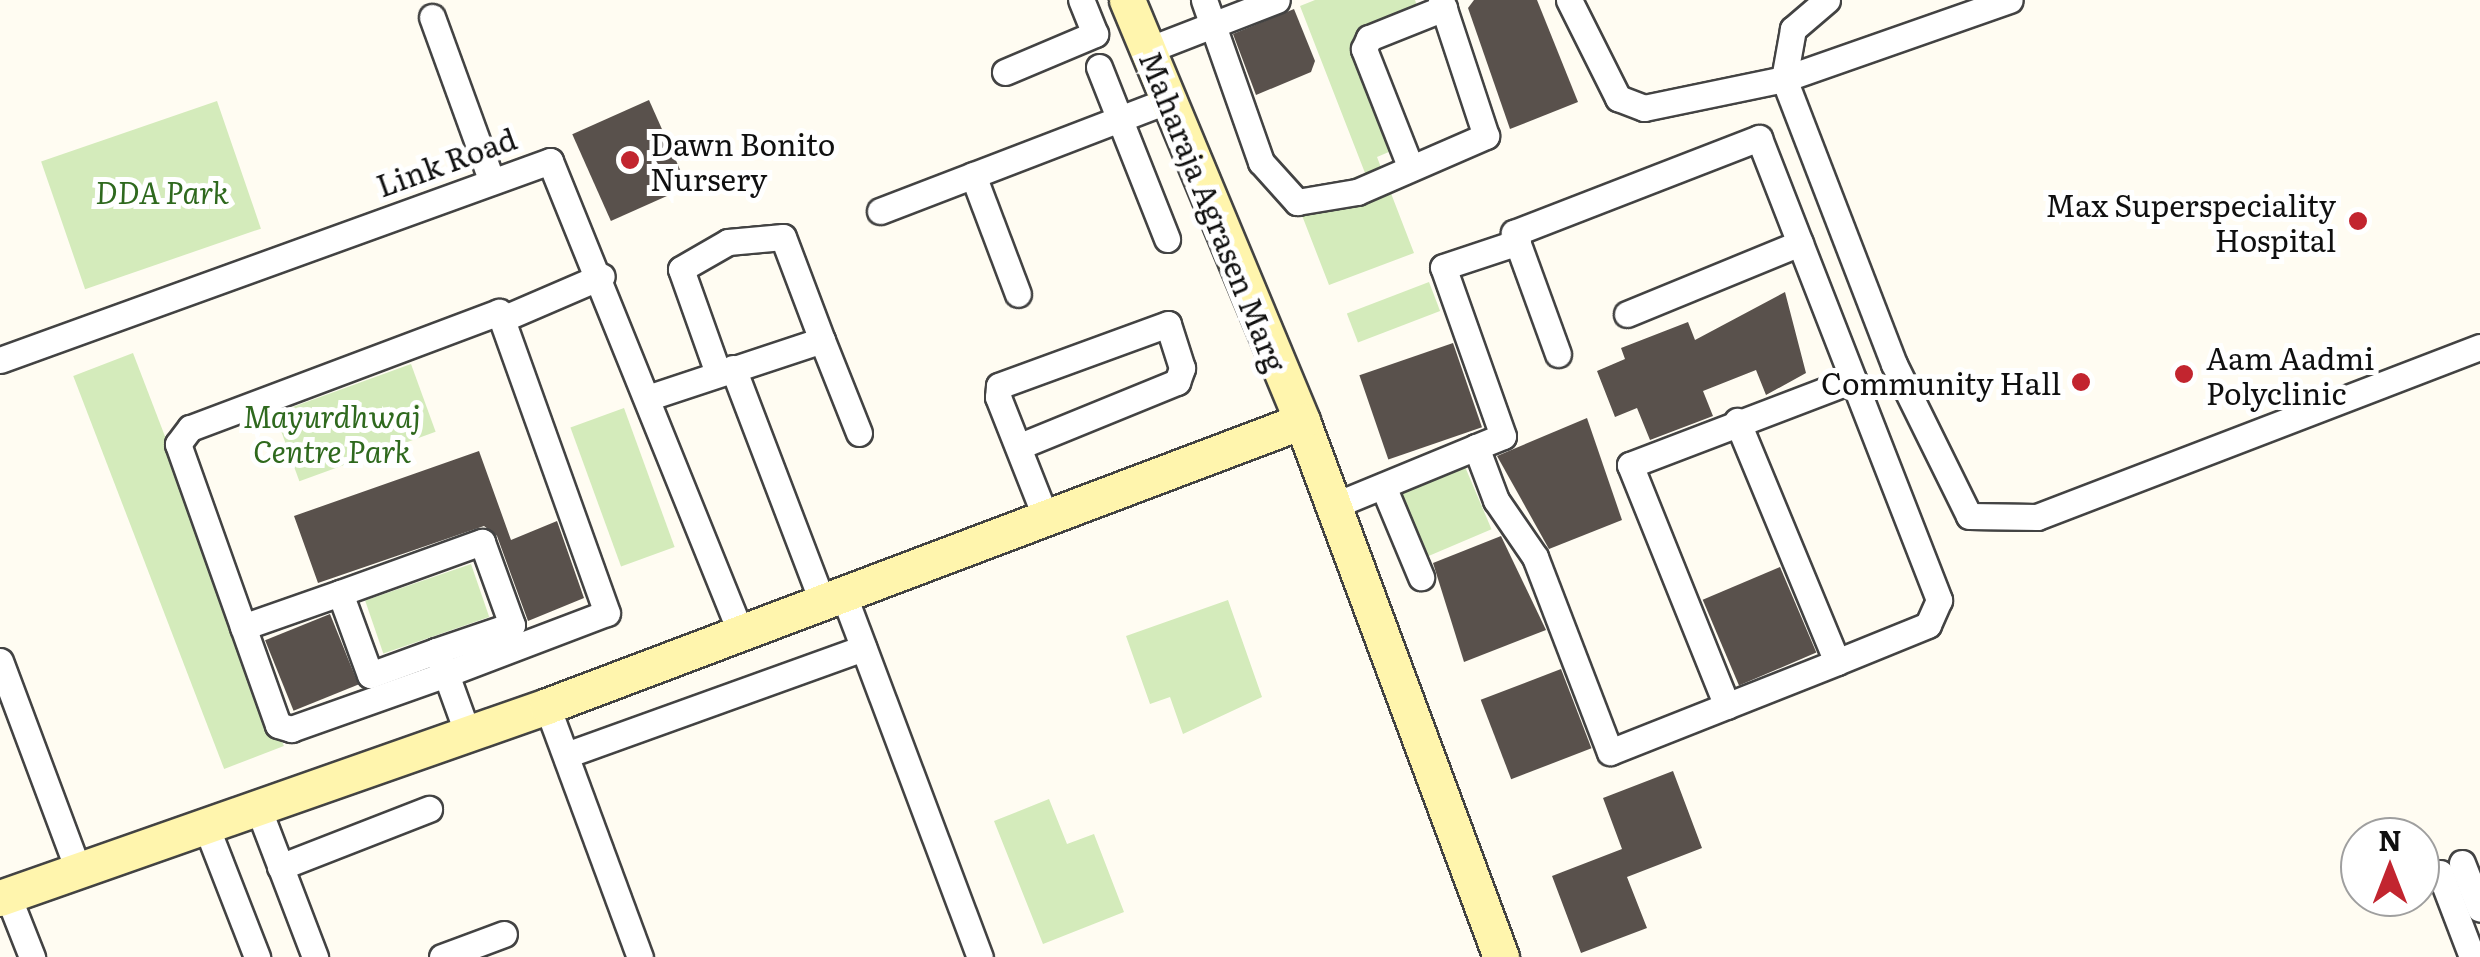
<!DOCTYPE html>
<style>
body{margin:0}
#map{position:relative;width:2480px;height:957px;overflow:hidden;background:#fffcf2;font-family:Literata,serif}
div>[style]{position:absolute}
.green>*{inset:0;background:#d4ebbb;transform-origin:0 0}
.building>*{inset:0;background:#59514c;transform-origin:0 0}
.roads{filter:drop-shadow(2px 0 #434343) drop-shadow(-2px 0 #434343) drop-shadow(0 2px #434343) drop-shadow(0 -2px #434343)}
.street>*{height:25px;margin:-12.5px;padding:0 12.5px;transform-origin:12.5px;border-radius:12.5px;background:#fff}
.secondary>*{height:35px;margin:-17.5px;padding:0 17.5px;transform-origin:17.5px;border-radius:17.5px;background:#fff5ad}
.dots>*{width:28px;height:28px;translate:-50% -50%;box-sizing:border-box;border:5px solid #fff;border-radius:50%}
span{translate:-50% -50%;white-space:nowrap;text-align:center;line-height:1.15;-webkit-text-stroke:10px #fff;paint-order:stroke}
.poi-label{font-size:30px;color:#101010}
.left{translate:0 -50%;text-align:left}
.right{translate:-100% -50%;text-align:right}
.street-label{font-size:30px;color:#101010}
.park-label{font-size:30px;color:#2f691e;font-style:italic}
.north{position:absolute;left:2340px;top:817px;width:100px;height:100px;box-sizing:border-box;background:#fff;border:2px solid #9f9f9f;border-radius:50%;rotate:0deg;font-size:28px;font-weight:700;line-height:40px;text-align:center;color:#101010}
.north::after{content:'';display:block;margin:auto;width:35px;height:45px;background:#c2252f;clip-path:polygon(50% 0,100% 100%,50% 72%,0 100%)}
</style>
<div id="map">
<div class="green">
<i style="clip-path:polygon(1315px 0,1415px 0,1420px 14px,1361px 37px,1403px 146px,1377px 157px,1414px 253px,1329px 285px,1296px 200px,1365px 173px,1300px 6px)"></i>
<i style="left:217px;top:101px;width:135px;height:186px;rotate:71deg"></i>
<i style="left:1429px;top:282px;width:31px;height:88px;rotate:69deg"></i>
<i style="left:133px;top:353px;width:421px;height:64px;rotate:69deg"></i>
<i style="left:411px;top:364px;width:72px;height:145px;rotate:70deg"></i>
<i style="left:624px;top:408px;width:148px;height:57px;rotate:70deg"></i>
<i style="left:1463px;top:462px;width:73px;height:69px;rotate:67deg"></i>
<i style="left:471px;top:564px;width:56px;height:112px;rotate:71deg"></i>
<i style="clip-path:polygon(1228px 600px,1262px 697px,1183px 734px,1170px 697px,1150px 704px,1126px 636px)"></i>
<i style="clip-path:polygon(1049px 799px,1067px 844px,1094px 834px,1124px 912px,1043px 944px,994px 821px)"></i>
</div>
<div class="building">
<i style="clip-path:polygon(1474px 0,1537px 0,1578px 102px,1510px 129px,1468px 8px)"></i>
<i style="clip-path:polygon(1294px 9px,1315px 61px,1311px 72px,1256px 95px,1233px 34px)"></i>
<i style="left:649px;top:100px;width:95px;height:84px;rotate:66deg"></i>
<i style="clip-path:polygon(1785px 292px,1806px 373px,1766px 395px,1756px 370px,1703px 391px,1713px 416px,1650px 440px,1637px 408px,1615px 417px,1597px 371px,1625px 359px,1621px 348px,1688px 322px,1695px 340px)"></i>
<i style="left:1453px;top:343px;width:89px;height:99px;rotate:71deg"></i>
<i style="clip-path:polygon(1587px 418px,1622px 520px,1549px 549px,1497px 456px)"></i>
<i style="clip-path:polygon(479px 451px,511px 540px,557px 521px,584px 598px,528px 621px,497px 536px,484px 526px,318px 583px,294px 516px)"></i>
<i style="clip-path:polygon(1501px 536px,1546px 630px,1464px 662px,1433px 563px)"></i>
<i style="left:1780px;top:567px;width:93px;height:84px;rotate:67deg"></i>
<i style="left:330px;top:614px;width:76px;height:70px;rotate:68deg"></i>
<i style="left:1561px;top:669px;width:85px;height:86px;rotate:69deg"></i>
<i style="clip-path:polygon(1673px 771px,1702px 848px,1627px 877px,1647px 928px,1581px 953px,1552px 876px,1622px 849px,1603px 798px)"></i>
</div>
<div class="roads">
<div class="street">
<i style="left:1204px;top:0;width:172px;rotate:70.6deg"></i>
<i style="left:1261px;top:162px;width:54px;rotate:48deg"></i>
<i style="left:1297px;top:202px;width:61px;rotate:-9.5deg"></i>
<i style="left:1357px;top:192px;width:141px;rotate:-23.5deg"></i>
<i style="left:1486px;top:136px;width:143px;rotate:-108.3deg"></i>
<i style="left:1569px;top:0;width:110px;rotate:63.4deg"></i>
<i style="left:1618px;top:98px;width:28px;rotate:21deg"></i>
<i style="left:1644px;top:108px;width:143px;rotate:-11.7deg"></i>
<i style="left:1784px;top:79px;width:239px;rotate:-19.3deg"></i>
<i style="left:1827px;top:0;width:45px;rotate:139.5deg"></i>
<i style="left:1793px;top:29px;width:51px;rotate:100.2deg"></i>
<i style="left:1784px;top:79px;width:305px;rotate:68.9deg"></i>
<i style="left:1894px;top:364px;width:169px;rotate:63.7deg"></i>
<i style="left:1969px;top:516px;width:68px;rotate:0.8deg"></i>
<i style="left:2037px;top:517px;width:474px;rotate:-21deg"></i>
<i style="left:432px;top:17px;width:172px;rotate:70deg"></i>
<i style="left:1148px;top:50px;width:138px;rotate:-21.2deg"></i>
<i style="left:1099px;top:67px;width:185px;rotate:68.4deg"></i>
<i style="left:1005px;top:72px;width:98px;rotate:-22.9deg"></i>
<i style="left:1095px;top:34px;width:37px;rotate:-112deg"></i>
<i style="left:1410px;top:166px;width:126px;rotate:-111.5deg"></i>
<i style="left:1364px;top:49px;width:12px;rotate:-66deg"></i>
<i style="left:1369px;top:38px;width:81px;rotate:-21.8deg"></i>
<i style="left:973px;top:175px;width:127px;rotate:69.3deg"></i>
<i style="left:880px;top:211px;width:310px;rotate:-21deg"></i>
<i style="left:1627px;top:314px;width:187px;rotate:-22.3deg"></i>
<i style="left:507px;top:317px;width:103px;rotate:-23.3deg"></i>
<i style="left:1558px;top:354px;width:129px;rotate:-110deg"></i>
<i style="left:1514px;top:233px;width:263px;rotate:-21.2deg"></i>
<i style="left:1759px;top:138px;width:496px;rotate:68.7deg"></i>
<i style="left:1939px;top:600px;width:27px;rotate:114deg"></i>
<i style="left:1928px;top:625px;width:98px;rotate:157.9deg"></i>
<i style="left:0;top:360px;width:585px;rotate:-19.89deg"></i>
<i style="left:550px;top:161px;width:507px;rotate:67.99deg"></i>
<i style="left:733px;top:368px;width:249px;rotate:69.1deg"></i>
<i style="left:718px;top:373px;width:110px;rotate:-109.6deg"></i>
<i style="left:681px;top:269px;width:54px;rotate:-29.9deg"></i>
<i style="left:728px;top:242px;width:55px;rotate:-5.2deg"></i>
<i style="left:783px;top:237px;width:110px;rotate:69.3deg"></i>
<i style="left:650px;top:397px;width:181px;rotate:-18.3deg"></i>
<i style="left:822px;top:340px;width:100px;rotate:68.3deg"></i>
<i style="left:1020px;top:446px;width:170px;rotate:-22.2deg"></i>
<i style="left:1177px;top:382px;width:15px;rotate:-70deg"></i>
<i style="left:1182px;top:368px;width:46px;rotate:-107.7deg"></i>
<i style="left:1168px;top:324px;width:180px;rotate:159.9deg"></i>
<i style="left:999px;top:386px;width:11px;rotate:95deg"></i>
<i style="left:998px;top:397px;width:130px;rotate:68.4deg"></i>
<i style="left:1476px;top:447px;width:29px;rotate:-22deg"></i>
<i style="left:1503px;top:436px;width:179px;rotate:-109.5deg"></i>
<i style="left:1443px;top:267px;width:79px;rotate:-18.4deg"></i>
<i style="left:1383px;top:486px;width:99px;rotate:67.3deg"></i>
<i style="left:1333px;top:506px;width:155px;rotate:-22.4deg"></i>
<i style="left:1476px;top:447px;width:57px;rotate:69.3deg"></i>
<i style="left:1496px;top:500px;width:69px;rotate:55.6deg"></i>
<i style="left:1535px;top:557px;width:209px;rotate:69deg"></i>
<i style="left:1610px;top:752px;width:244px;rotate:-21.6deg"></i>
<i style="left:1837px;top:662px;width:261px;rotate:-112.5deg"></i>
<i style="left:843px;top:593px;width:389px;rotate:69.4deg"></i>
<i style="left:243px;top:627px;width:103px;rotate:-19.3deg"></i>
<i style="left:436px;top:651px;width:70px;rotate:160deg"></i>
<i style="left:370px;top:675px;width:87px;rotate:-110.1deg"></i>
<i style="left:340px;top:593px;width:151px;rotate:-19.8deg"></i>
<i style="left:482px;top:542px;width:88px;rotate:70.1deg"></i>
<i style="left:512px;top:625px;width:80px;rotate:161.1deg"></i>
<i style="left:436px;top:651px;width:25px;rotate:67deg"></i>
<i style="left:446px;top:674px;width:172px;rotate:-20.8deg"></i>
<i style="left:607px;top:613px;width:320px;rotate:-109.7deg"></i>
<i style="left:499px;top:312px;width:330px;rotate:159.4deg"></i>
<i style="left:190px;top:428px;width:20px;rotate:127deg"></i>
<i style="left:178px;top:444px;width:298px;rotate:70.4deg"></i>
<i style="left:278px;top:725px;width:14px;rotate:17deg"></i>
<i style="left:291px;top:729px;width:164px;rotate:-19.5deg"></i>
<i style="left:446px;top:674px;width:62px;rotate:70.1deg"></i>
<i style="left:0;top:661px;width:220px;rotate:69.5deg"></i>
<i style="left:547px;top:706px;width:268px;rotate:69.7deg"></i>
<i style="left:1727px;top:706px;width:260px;rotate:-111.9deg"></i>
<i style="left:1630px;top:465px;width:239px;rotate:-20.9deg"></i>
<i style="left:566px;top:755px;width:316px;rotate:-19.8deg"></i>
<i style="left:257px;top:805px;width:163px;rotate:69.1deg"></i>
<i style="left:206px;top:826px;width:141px;rotate:68.7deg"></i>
<i style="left:2462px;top:863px;width:49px;rotate:68.6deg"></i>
<i style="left:280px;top:867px;width:160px;rotate:-21.3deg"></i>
<i style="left:2440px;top:873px;width:90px;rotate:69.1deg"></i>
<i style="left:8px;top:896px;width:66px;rotate:68.5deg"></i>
<i style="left:442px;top:957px;width:66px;rotate:-20.4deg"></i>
</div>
<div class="secondary">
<i style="left:1127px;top:0;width:456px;rotate:67.4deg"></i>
<i style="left:1302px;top:421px;width:572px;rotate:69.63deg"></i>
<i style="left:0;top:898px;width:580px;rotate:-19.34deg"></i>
<i style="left:547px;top:706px;width:807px;rotate:-20.68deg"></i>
</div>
</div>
<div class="dots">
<i style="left:630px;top:160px;background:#c2252f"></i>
<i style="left:2358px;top:221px;background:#c2252f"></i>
<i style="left:2184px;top:374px;background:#c2252f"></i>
<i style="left:2081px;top:382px;background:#c2252f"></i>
</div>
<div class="poi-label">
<span class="left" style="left:650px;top:160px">Dawn Bonito<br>Nursery</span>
<span class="right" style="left:2336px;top:221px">Max Superspeciality<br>Hospital</span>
<span class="left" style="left:2206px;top:374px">Aam Aadmi<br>Polyclinic</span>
<span class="right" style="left:2061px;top:382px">Community Hall</span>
</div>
<div class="street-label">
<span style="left:446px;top:161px;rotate:-20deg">Link Road</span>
<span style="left:1214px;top:211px;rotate:68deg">Maharaja Agrasen Marg</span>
</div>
<div class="park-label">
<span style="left:162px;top:191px">DDA Park</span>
<span style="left:332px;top:432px">Mayurdhwaj<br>Centre Park</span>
</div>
<div class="north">N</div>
</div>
